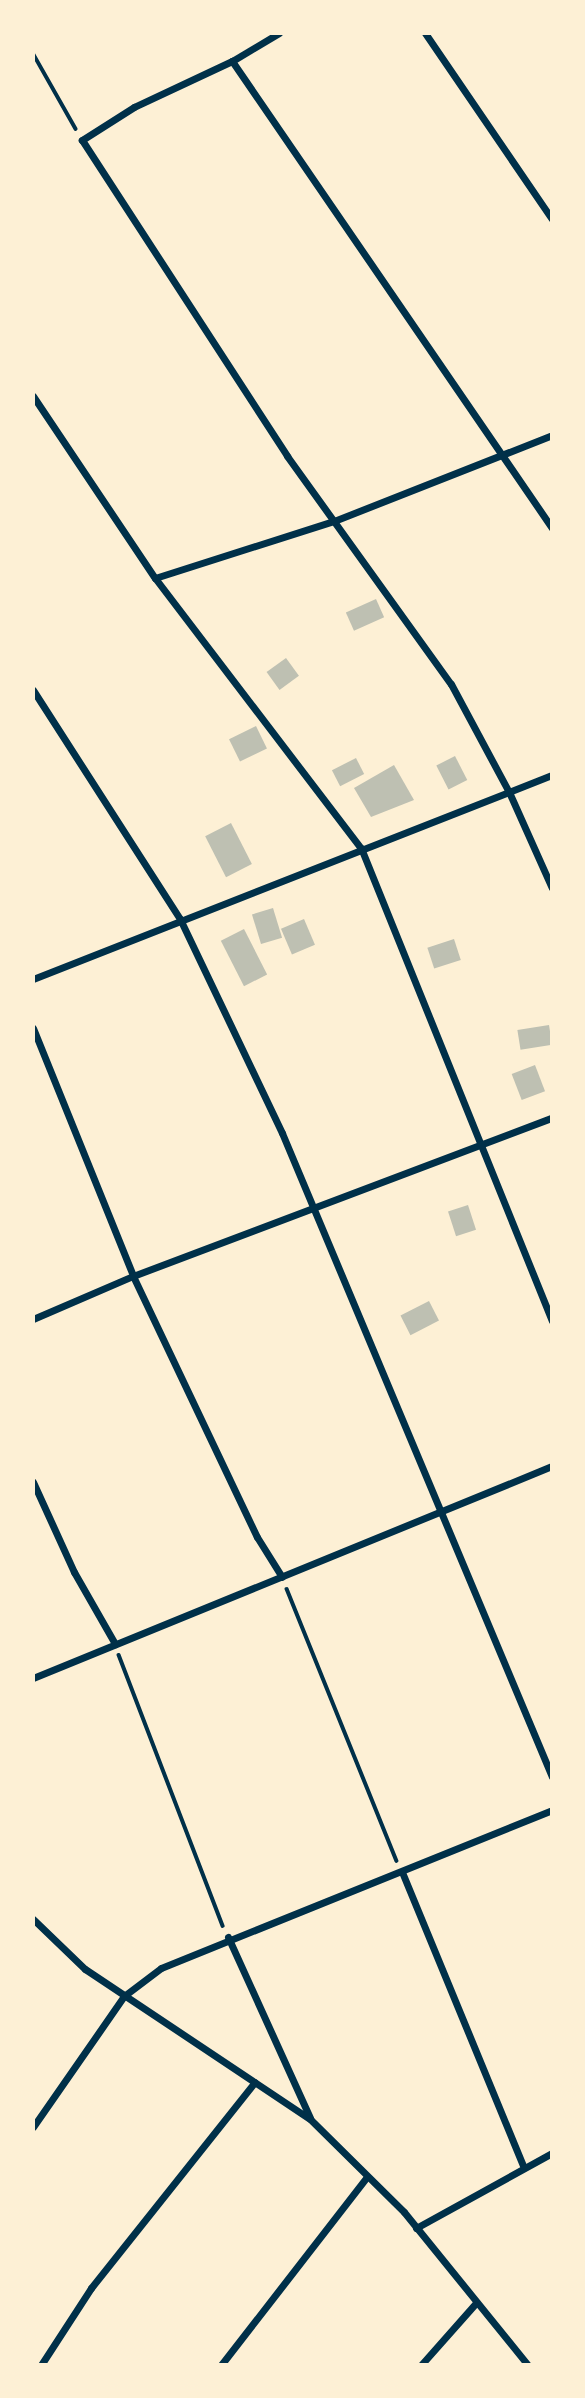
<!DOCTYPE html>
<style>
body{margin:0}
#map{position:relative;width:585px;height:2398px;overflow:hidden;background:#fdf0d5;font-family:Lato,sans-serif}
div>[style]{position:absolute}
.building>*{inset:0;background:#bec0b2;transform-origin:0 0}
.path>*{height:3.5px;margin:-1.75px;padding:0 1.75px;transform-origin:1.75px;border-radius:1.75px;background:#003049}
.minor>*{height:7px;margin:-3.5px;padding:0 3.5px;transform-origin:3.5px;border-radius:3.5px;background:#003049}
span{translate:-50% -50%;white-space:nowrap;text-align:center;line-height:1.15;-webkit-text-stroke:7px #fdf0d5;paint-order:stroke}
.frame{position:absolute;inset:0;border:35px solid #fdf0d5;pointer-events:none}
</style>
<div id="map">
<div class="building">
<i style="left:376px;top:599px;width:20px;height:33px;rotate:66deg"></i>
<i style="left:286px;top:658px;width:22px;height:24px;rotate:54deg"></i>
<i style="left:256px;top:726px;width:25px;height:30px;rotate:64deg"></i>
<i style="left:455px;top:756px;width:27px;height:21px;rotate:63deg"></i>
<i style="left:356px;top:758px;width:18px;height:27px;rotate:63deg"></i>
<i style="clip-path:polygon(394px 765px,414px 800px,371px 817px,354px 788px)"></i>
<i style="left:231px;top:823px;width:46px;height:29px;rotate:63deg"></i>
<i style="left:273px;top:908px;width:31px;height:22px;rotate:73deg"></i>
<i style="left:304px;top:919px;width:28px;height:25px;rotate:67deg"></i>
<i style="left:244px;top:929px;width:51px;height:26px;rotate:63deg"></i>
<i style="left:454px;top:939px;width:22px;height:28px;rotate:72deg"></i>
<i style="left:549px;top:1025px;width:20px;height:32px;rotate:81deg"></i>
<i style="left:535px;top:1065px;width:28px;height:25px;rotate:69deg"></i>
<i style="left:468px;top:1205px;width:26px;height:21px;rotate:72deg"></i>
<i style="left:429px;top:1301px;width:22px;height:32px;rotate:63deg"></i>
</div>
<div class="path">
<i style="left:33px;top:53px;width:87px;rotate:60.5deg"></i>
<i style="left:287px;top:1589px;width:293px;rotate:68deg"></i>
<i style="left:119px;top:1655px;width:290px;rotate:69deg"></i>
</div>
<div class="minor">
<i style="left:279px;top:33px;width:55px;rotate:149.2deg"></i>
<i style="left:232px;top:61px;width:108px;rotate:154.9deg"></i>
<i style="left:134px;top:107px;width:62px;rotate:147.6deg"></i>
<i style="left:82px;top:140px;width:377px;rotate:57deg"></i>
<i style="left:287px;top:456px;width:281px;rotate:54.3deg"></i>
<i style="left:451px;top:684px;width:123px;rotate:61.8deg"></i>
<i style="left:509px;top:792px;width:105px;rotate:65.9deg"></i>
<i style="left:425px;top:33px;width:225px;rotate:55.7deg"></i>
<i style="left:232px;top:61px;width:566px;rotate:55.58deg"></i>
<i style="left:33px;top:396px;width:219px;rotate:56.2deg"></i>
<i style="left:155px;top:578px;width:340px;rotate:52.7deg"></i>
<i style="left:361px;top:848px;width:510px;rotate:68.01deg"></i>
<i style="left:155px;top:578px;width:188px;rotate:-17.7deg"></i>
<i style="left:334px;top:521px;width:234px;rotate:-21.5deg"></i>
<i style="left:33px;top:690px;width:272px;rotate:57.3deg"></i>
<i style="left:180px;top:919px;width:237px;rotate:64.5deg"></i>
<i style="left:282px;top:1133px;width:698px;rotate:67.25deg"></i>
<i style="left:33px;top:979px;width:558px;rotate:-21.46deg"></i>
<i style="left:33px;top:1028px;width:267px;rotate:68deg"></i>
<i style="left:133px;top:1276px;width:289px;rotate:64.6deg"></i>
<i style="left:257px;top:1537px;width:47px;rotate:58deg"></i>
<i style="left:33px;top:1319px;width:109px;rotate:-23.3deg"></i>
<i style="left:133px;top:1276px;width:448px;rotate:-20.7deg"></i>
<i style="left:33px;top:1482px;width:99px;rotate:65.5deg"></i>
<i style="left:74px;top:1572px;width:83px;rotate:60.3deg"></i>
<i style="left:33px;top:1678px;width:561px;rotate:-22.22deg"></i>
<i style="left:402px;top:1872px;width:317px;rotate:67.6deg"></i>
<i style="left:33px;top:1919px;width:72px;rotate:43.9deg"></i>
<i style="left:85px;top:1969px;width:270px;rotate:33.7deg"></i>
<i style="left:310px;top:2119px;width:132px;rotate:44.7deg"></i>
<i style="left:404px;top:2212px;width:197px;rotate:51deg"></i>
<i style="left:228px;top:1937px;width:199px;rotate:65.6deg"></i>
<i style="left:33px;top:2127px;width:160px;rotate:-55.2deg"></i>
<i style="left:124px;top:1996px;width:46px;rotate:-37.1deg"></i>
<i style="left:161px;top:1968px;width:422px;rotate:-22deg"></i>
<i style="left:416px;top:2228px;width:155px;rotate:-28.9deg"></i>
<i style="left:41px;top:2365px;width:92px;rotate:-57deg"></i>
<i style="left:91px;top:2288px;width:263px;rotate:-51.5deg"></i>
<i style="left:221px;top:2365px;width:238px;rotate:-52.2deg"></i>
<i style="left:421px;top:2365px;width:81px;rotate:-48.5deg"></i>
</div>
<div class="frame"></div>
</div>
